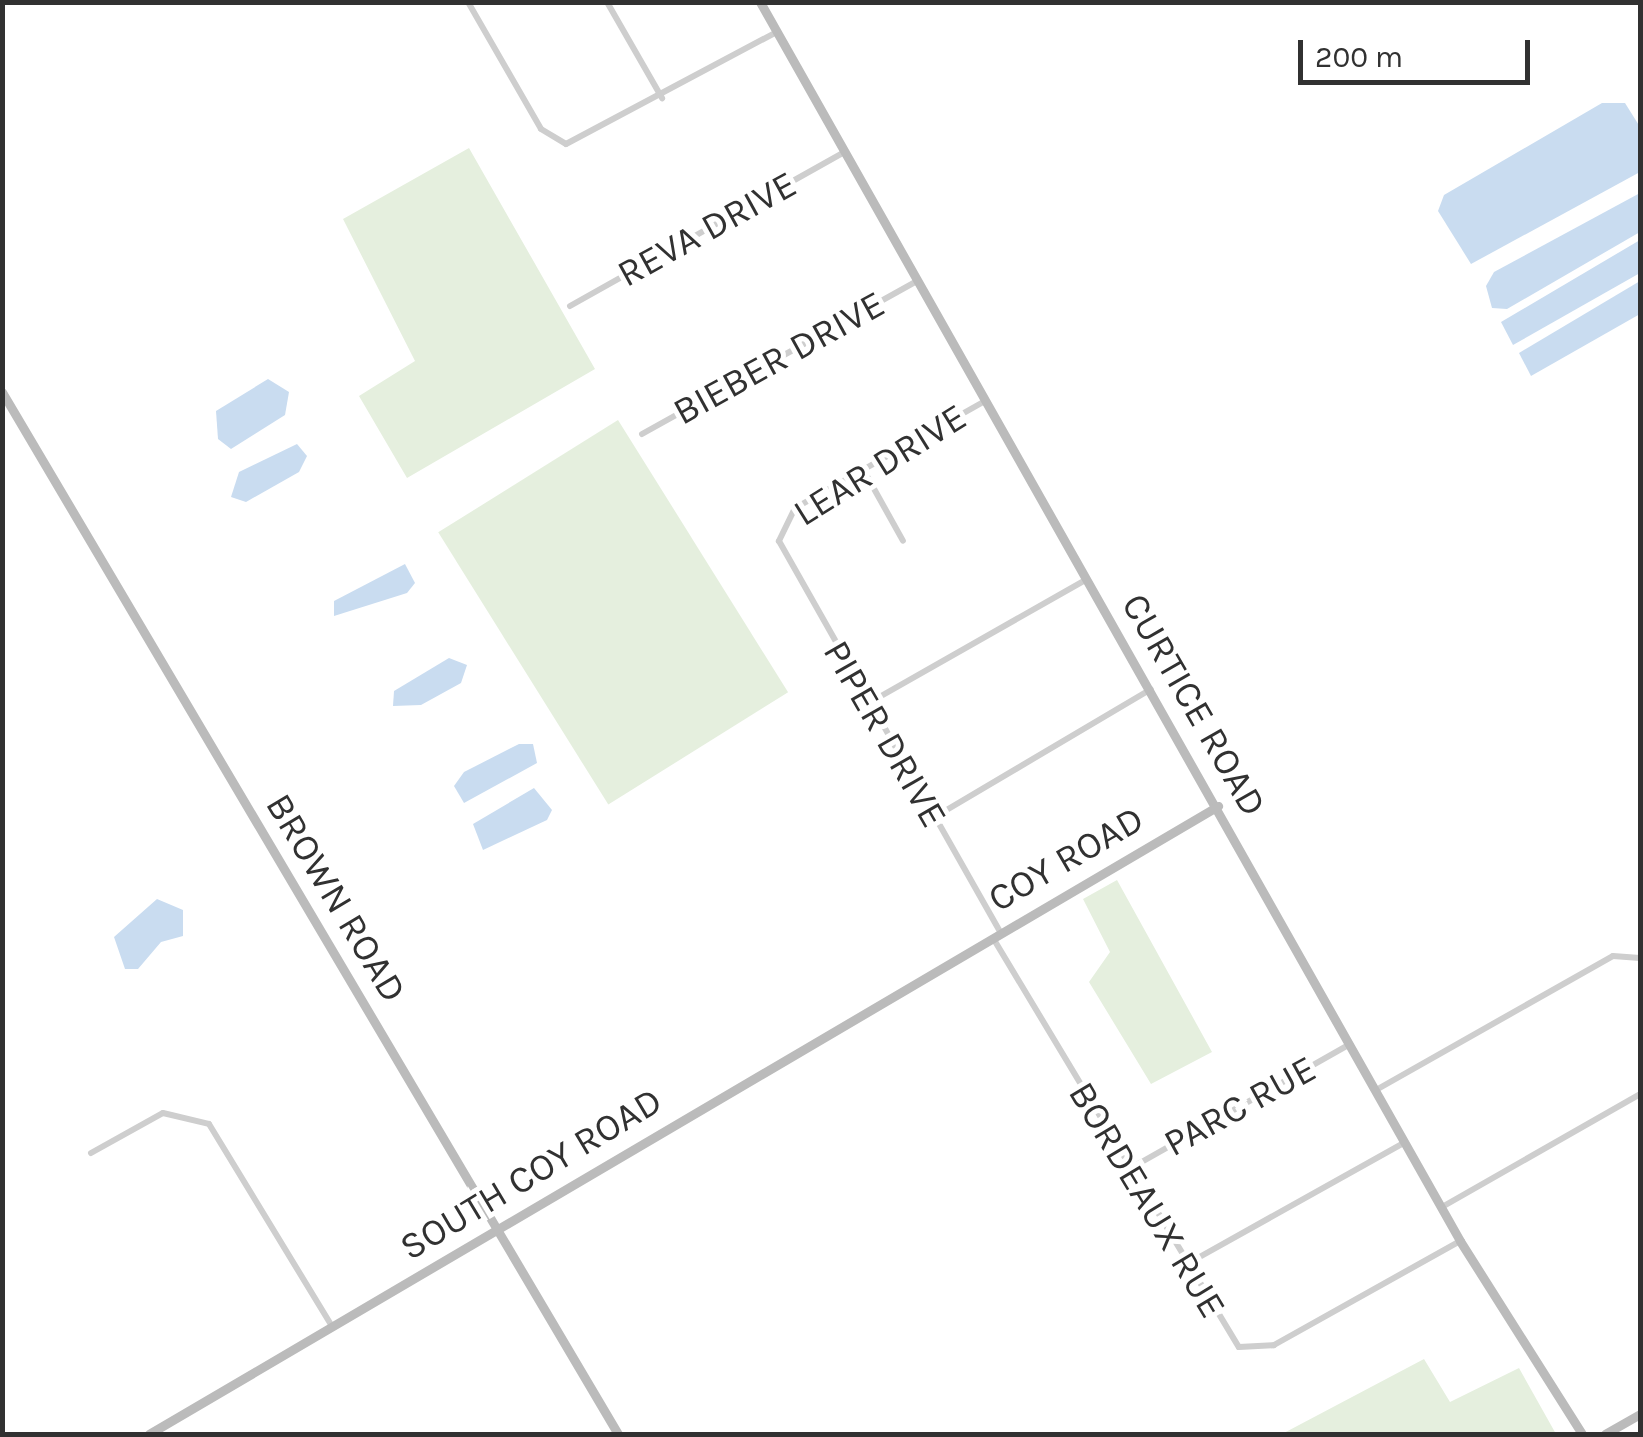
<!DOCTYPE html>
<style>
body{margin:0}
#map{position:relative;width:1643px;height:1437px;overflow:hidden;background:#fff;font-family:Karla,sans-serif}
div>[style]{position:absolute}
.green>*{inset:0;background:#e5efde;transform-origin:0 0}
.water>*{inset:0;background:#c9dcf0}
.street>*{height:6px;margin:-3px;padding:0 3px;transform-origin:3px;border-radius:3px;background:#cecece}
.secondary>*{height:9px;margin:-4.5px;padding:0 4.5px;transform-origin:4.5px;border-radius:4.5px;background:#bbb}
span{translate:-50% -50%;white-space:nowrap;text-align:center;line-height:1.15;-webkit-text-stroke:10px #fff;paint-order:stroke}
.street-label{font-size:38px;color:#313131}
.frame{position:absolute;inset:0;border:5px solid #313131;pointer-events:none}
.scale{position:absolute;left:1298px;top:40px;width:232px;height:45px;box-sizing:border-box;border:5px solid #313131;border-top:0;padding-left:12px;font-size:30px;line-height:35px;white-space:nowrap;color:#313131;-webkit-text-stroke:8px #fff;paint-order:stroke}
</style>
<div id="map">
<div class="green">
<i style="clip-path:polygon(469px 148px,595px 369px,407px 478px,359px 396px,415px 361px,343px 219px)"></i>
<i style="left:618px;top:420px;width:321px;height:212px;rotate:58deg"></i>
<i style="clip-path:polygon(1117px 880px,1212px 1052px,1151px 1084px,1089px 982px,1110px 952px,1083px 899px)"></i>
<i style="clip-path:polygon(1424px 1359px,1450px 1402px,1519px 1368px,1556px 1434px,1282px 1434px)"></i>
</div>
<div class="water">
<i style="clip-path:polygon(1602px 103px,1625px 103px,1640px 127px,1640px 172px,1471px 264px,1438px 211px,1444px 195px)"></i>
<i style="clip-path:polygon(1640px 193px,1640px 232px,1507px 309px,1492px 308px,1486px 286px,1494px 272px)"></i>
<i style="clip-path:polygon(1640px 240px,1640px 273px,1513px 345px,1501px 322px)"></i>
<i style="clip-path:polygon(1640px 281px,1640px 314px,1531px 376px,1519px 353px)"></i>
<i style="clip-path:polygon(268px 379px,289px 392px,285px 415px,231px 449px,218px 439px,216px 411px)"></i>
<i style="clip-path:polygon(297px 444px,307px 456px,299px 472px,246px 502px,231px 497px,239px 472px)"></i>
<i style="clip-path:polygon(405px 564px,415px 583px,407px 593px,334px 616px,334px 601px)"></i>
<i style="clip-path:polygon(449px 658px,467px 665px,461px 683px,421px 705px,393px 706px,394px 691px)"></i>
<i style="clip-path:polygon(519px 744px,533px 744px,537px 763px,464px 803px,454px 786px,464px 772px)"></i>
<i style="clip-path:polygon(534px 788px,552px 810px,547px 820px,483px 850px,473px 824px)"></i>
<i style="clip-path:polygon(157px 899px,183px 910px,183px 936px,161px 942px,138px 969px,125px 969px,114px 937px)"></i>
</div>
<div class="street">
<i style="left:468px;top:2px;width:146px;rotate:60.1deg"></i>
<i style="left:541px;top:129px;width:29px;rotate:31deg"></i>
<i style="left:566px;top:144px;width:239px;rotate:-28deg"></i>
<i style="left:607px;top:2px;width:111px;rotate:60.2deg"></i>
<i style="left:570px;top:306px;width:314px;rotate:-29.3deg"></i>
<i style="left:985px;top:401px;width:218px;rotate:150.6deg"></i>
<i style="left:795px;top:508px;width:37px;rotate:116deg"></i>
<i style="left:779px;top:541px;width:449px;rotate:60.5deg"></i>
<i style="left:642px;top:434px;width:315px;rotate:-29.1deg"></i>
<i style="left:863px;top:469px;width:82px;rotate:60.9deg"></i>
<i style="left:867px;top:704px;width:253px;rotate:-29.6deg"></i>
<i style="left:933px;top:818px;width:253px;rotate:-30.6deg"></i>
<i style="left:993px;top:938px;width:477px;rotate:59deg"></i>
<i style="left:1239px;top:1347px;width:35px;rotate:-3deg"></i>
<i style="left:1274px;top:1345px;width:213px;rotate:-29.2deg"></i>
<i style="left:1376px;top:1090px;width:272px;rotate:-29.5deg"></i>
<i style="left:1613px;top:956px;width:27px;rotate:4deg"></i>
<i style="left:91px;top:1153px;width:82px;rotate:-29.1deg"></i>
<i style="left:163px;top:1113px;width:47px;rotate:13.4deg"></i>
<i style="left:209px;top:1124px;width:237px;rotate:58.7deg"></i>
<i style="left:1131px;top:1168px;width:252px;rotate:-29.5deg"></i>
<i style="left:1442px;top:1207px;width:228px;rotate:-29.7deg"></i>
<i style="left:1187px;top:1264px;width:250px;rotate:-29.2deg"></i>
</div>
<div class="secondary">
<i style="left:760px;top:2px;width:1423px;rotate:60.53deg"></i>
<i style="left:1460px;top:1241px;width:228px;rotate:57.7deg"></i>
<i style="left:2px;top:392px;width:1210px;rotate:59.41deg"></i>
<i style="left:149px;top:1434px;width:1240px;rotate:-30.43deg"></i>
<i style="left:1605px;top:1434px;width:40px;rotate:-29.7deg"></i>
</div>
<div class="street-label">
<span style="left:707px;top:229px;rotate:-29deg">REVA DRIVE</span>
<span style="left:779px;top:358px;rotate:-29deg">BIEBER DRIVE</span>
<span style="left:880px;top:465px;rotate:-32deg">LEAR DRIVE</span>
<span style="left:1194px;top:705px;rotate:60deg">CURTICE ROAD</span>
<span style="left:885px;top:734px;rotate:60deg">PIPER DRIVE</span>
<span style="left:1066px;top:859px;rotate:-30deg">COY ROAD</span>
<span style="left:336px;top:898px;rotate:59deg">BROWN ROAD</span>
<span style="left:1240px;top:1106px;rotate:-29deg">PARC RUE</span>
<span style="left:531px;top:1174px;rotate:-31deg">SOUTH COY ROAD</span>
<span style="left:1147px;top:1200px;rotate:59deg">BORDEAUX RUE</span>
</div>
<div class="frame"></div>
<div class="scale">200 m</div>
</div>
